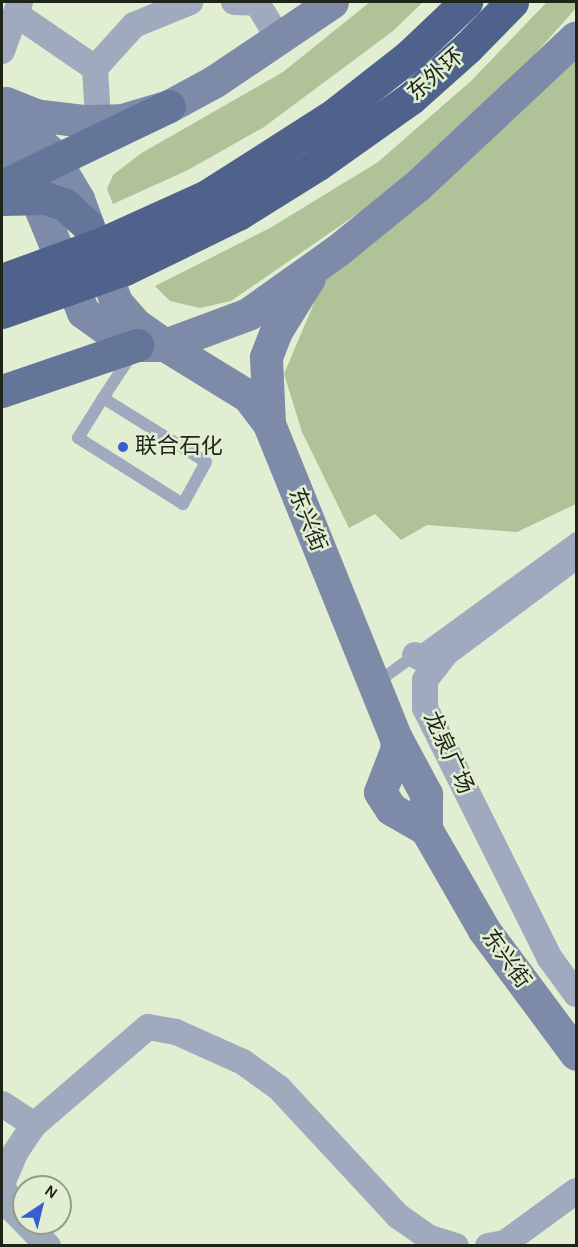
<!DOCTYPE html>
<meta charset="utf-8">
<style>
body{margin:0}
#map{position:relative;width:578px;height:1247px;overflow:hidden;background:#e1eed2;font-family:Karla,"Noto Sans SC",sans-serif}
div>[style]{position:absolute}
.green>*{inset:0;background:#afc298}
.lane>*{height:12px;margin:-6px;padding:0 6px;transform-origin:6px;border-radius:6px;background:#a0aabf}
.street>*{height:26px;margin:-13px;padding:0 13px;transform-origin:13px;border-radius:13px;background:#a0aabf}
.secondary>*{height:33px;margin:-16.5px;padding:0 16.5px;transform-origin:16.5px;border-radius:16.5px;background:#7d8ba9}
.primary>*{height:33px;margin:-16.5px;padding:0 16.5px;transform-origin:16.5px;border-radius:16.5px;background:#64759a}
.highway>*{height:33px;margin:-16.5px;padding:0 16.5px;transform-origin:16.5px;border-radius:16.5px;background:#4f628c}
.dots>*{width:16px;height:16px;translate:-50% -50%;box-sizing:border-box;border:3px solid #e1eed2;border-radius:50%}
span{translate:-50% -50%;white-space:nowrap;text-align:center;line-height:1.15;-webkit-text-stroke:5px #e1eed2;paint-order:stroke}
.street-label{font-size:22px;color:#1f2419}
.poi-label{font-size:22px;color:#1f2419}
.left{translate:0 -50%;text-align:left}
.frame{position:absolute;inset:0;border:3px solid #1f2419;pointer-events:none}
.north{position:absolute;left:12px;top:1175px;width:60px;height:60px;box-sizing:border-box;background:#e1eed2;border:2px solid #939d88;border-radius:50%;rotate:35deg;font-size:16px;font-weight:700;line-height:24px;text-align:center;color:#1f2419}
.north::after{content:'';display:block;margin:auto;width:21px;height:27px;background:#365ecf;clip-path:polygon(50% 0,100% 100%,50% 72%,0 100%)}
</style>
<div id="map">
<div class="green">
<i style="clip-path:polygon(370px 2px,423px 2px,393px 31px,264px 127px,188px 170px,113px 204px,107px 189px,113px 175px,140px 154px,283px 72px)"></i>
<i style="clip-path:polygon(547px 2px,576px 2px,576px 8px,529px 61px,389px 192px,231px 301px,200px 308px,170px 301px,155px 286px,270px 228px,378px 162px,471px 81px)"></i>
<i style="clip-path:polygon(576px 52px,576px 504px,517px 532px,427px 525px,401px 540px,375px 514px,349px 528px,302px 432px,284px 374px,325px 277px)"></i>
</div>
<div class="lane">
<i style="left:103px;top:398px;width:121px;rotate:31.9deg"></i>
<i style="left:206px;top:462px;width:48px;rotate:118.7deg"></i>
<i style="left:183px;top:504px;width:124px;rotate:-147.8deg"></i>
<i style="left:78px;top:438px;width:47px;rotate:-58deg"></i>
<i style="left:103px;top:398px;width:53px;rotate:-56.6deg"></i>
<i style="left:375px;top:684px;width:248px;rotate:-36deg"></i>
</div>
<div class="street">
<i style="left:234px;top:2px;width:23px;rotate:2deg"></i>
<i style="left:257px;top:3px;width:42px;rotate:58.6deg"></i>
<i style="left:16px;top:14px;width:96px;rotate:34.4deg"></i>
<i style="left:95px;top:68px;width:58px;rotate:-47.8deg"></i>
<i style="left:134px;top:25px;width:61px;rotate:-22.3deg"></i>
<i style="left:2px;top:51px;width:52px;rotate:-69.8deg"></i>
<i style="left:95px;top:68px;width:52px;rotate:86.7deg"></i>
<i style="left:576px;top:556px;width:161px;rotate:143.3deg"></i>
<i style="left:447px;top:652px;width:36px;rotate:128deg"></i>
<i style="left:425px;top:680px;width:28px;rotate:90deg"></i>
<i style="left:425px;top:708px;width:278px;rotate:63.5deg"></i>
<i style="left:549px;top:957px;width:46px;rotate:53.9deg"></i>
<i style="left:415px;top:655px;width:24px;rotate:28deg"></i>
<i style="left:2px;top:1104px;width:38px;rotate:33deg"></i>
<i style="left:48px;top:1246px;width:50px;rotate:-134.2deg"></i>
<i style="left:13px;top:1210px;width:28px;rotate:-113deg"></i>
<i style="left:2px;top:1184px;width:34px;rotate:-67deg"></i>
<i style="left:15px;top:1153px;width:34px;rotate:-56deg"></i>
<i style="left:34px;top:1125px;width:150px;rotate:-40.7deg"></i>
<i style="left:148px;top:1027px;width:28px;rotate:10deg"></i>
<i style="left:176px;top:1032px;width:73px;rotate:24.1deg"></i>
<i style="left:243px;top:1062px;width:44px;rotate:35.8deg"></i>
<i style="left:279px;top:1088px;width:175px;rotate:47.1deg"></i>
<i style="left:398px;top:1216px;width:39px;rotate:35deg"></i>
<i style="left:430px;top:1238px;width:27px;rotate:17deg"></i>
<i style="left:488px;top:1246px;width:17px;rotate:-10deg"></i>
<i style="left:505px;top:1243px;width:88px;rotate:-36.2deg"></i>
</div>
<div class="secondary">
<i style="left:6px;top:103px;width:31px;rotate:22deg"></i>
<i style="left:35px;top:115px;width:48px;rotate:7.1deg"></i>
<i style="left:83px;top:121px;width:39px;rotate:-1deg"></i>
<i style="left:122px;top:120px;width:49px;rotate:-16.6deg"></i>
<i style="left:169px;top:106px;width:52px;rotate:-28.5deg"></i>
<i style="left:215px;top:81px;width:141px;rotate:-34deg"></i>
<i style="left:2px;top:107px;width:66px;rotate:43.2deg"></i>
<i style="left:50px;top:152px;width:55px;rotate:59.2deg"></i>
<i style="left:78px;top:199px;width:110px;rotate:69.7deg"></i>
<i style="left:116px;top:302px;width:29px;rotate:49deg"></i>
<i style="left:135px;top:324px;width:37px;rotate:35deg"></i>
<i style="left:165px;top:345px;width:28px;rotate:180deg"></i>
<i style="left:137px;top:345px;width:23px;rotate:-157deg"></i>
<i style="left:116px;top:336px;width:41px;rotate:-144deg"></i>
<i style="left:83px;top:312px;width:116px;rotate:-112.4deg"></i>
<i style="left:39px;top:205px;width:38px;rotate:-118deg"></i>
<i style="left:21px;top:171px;width:31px;rotate:-128deg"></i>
<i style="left:165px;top:345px;width:97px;rotate:31.6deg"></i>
<i style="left:248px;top:396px;width:35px;rotate:53deg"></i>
<i style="left:269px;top:424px;width:339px;rotate:68deg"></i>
<i style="left:396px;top:738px;width:64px;rotate:61.8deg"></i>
<i style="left:426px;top:794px;width:35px;rotate:90deg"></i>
<i style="left:165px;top:345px;width:89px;rotate:-20.5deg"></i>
<i style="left:248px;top:314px;width:110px;rotate:-35.4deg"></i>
<i style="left:338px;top:250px;width:103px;rotate:-39.1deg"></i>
<i style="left:418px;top:185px;width:216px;rotate:-43.1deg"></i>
<i style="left:269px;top:424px;width:67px;rotate:-92.6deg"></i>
<i style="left:266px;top:357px;width:28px;rotate:-69deg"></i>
<i style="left:276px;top:331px;width:62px;rotate:-58.1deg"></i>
<i style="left:396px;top:738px;width:10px;rotate:84deg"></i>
<i style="left:397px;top:748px;width:47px;rotate:111.1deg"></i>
<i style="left:380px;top:792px;width:20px;rotate:57deg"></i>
<i style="left:391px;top:809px;width:40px;rotate:29.7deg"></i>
<i style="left:426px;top:829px;width:116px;rotate:60.1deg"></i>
<i style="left:484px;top:930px;width:154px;rotate:53.4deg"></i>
</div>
<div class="primary">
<i style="left:2px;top:186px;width:185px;rotate:-25.6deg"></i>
<i style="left:2px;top:199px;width:44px;rotate:-1.3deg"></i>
<i style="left:46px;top:198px;width:20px;rotate:20deg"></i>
<i style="left:65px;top:205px;width:30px;rotate:42deg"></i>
<i style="left:2px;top:391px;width:143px;rotate:-18.8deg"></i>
</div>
<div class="highway">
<i style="left:2px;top:280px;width:108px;rotate:-20.1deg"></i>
<i style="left:103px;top:243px;width:114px;rotate:-24.3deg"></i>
<i style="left:207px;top:196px;width:152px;rotate:-32.6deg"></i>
<i style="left:335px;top:114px;width:94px;rotate:-38.1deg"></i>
<i style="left:409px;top:56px;width:79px;rotate:-43.5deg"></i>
<i style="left:2px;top:312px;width:130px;rotate:-19.3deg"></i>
<i style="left:125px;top:269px;width:126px;rotate:-26deg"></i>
<i style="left:238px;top:214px;width:94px;rotate:-32deg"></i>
<i style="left:318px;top:164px;width:114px;rotate:-35.4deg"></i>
<i style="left:411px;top:98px;width:76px;rotate:-41.8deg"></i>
<i style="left:468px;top:47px;width:63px;rotate:-45.6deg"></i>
</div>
<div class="dots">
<i style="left:123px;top:447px;background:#365ecf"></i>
</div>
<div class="street-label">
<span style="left:436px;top:75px;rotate:-41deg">东外环</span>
<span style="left:307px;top:520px;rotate:68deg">东兴街</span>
<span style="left:448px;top:753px;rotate:65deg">龙泉广场</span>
<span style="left:506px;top:959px;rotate:54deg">东兴街</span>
</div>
<div class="poi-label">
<span class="left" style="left:135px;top:447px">联合石化</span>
</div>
<div class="frame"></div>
<div class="north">N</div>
</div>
